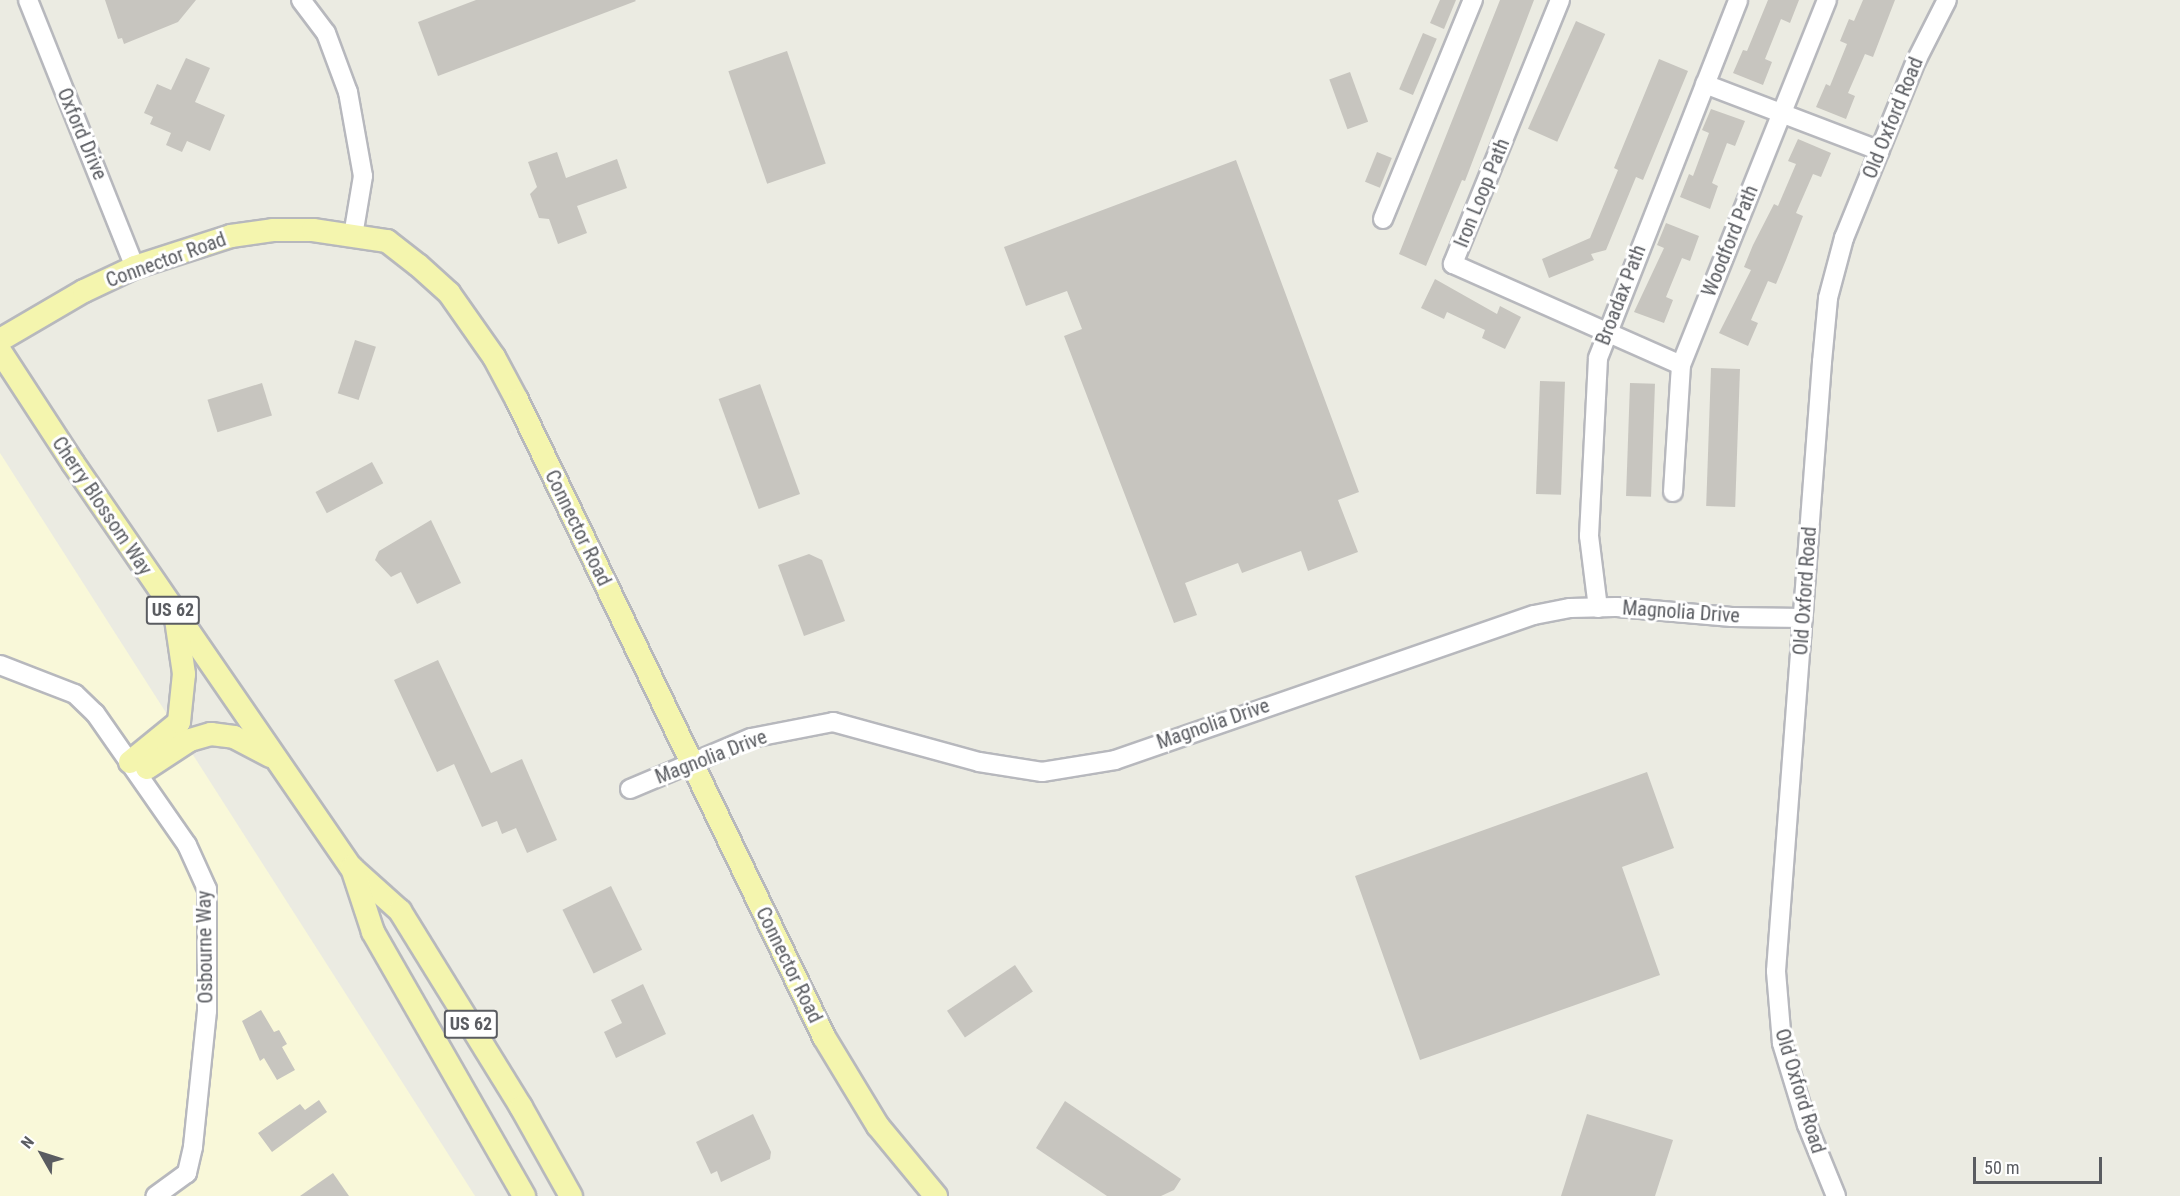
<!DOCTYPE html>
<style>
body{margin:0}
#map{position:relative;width:2180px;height:1196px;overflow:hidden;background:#ebebe2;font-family:"Roboto Condensed",sans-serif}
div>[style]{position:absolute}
.commercial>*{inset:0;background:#f9f8d9}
.building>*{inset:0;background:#c7c5bf;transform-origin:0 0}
.roads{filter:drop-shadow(2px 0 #b7b8bd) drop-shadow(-2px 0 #b7b8bd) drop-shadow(0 2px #b7b8bd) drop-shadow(0 -2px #b7b8bd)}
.minor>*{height:18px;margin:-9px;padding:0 9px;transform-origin:9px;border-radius:9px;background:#fff}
.major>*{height:22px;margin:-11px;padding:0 11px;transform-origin:11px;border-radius:11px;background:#f4f5ae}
span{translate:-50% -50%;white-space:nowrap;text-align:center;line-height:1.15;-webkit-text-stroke:6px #fff;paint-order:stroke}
.shield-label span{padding:2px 4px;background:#fff;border:2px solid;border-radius:4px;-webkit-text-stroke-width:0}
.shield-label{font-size:18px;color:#5a5c61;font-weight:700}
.street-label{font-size:20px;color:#5a5c61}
.north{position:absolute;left:12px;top:1124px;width:60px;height:60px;-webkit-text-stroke:4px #fff;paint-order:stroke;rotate:309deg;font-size:16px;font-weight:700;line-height:24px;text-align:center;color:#5a5c61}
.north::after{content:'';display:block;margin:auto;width:21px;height:27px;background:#5a5c61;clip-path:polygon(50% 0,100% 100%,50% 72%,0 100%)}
.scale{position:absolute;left:1973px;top:1157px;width:129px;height:27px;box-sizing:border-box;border:3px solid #5a5c61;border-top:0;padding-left:8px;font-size:18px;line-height:21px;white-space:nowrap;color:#5a5c61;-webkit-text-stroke:4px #fff;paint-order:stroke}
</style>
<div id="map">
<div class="commercial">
<i style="clip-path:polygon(0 453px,475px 1196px,0 1196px)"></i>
</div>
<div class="building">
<i style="clip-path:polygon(105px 0,196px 0,178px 22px,124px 44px,122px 38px,118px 39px)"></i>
<i style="clip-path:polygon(476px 0,635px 0,636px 1px,438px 76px,418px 22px)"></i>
<i style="clip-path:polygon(1440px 0,1456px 0,1444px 29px,1430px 23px)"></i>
<i style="clip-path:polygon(1500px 0,1534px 0,1465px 181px,1462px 180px,1426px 266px,1399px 254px)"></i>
<i style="clip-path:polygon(1768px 0,1799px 0,1790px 23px,1781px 19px,1765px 59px,1772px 62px,1763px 85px,1733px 73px,1743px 50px,1747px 51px)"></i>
<i style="clip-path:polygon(1863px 0,1895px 0,1873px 57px,1865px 54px,1848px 93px,1855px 96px,1846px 119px,1816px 107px,1826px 84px,1830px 86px,1847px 44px,1840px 41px,1849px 19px,1854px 21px)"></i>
<i style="left:1576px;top:21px;width:32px;height:118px;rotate:24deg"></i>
<i style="left:1423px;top:33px;width:15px;height:61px;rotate:23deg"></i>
<i style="left:787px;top:51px;width:119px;height:62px;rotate:71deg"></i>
<i style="clip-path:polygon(186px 58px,210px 68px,195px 102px,225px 115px,210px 151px,187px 141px,182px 152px,166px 145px,171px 133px,150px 124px,153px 117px,144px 113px,157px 84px,171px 90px)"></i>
<i style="clip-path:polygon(1659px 59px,1688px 71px,1643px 180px,1636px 177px,1606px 250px,1591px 254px,1594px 260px,1549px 278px,1542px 259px,1590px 238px,1618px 170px,1614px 168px)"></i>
<i style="left:1350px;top:72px;width:53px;height:22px;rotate:70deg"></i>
<i style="clip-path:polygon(1711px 109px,1745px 121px,1735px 146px,1727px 143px,1712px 183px,1718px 186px,1710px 209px,1680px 197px,1689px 174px,1693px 176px,1709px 133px,1702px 130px)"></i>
<i style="clip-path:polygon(1798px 139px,1831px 153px,1821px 177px,1813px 174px,1796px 213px,1803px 216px,1786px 260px,1776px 284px,1768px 281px,1751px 320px,1758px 323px,1748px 346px,1719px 333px,1751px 270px,1744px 267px,1753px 245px,1774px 204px,1778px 206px,1796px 164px,1788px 161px)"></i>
<i style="clip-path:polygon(557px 152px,566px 178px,617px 159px,627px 188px,577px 206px,587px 233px,558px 244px,549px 219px,539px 218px,530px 194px,537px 187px,528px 162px)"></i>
<i style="left:1377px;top:152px;width:16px;height:32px;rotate:22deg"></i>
<i style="clip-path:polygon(1236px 160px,1359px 492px,1338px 500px,1358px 552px,1308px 571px,1301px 551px,1242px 573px,1238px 563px,1185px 583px,1197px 615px,1174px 623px,1064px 336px,1082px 329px,1067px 291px,1026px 306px,1004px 247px)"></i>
<i style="clip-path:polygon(1666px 223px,1699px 236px,1690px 261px,1682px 258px,1666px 297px,1673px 300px,1664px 323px,1634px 312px,1664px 248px,1657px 245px)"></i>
<i style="clip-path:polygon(1435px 279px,1497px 314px,1500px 306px,1521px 317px,1505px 349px,1482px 338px,1485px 330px,1447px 312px,1444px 319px,1421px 308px)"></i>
<i style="left:355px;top:340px;width:22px;height:56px;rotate:18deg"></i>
<i style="left:1711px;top:368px;width:29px;height:138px;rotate:2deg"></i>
<i style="left:1540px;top:381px;width:25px;height:113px;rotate:2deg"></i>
<i style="left:262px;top:383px;width:34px;height:57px;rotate:73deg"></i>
<i style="left:1630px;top:383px;width:25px;height:113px;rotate:2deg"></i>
<i style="left:760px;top:384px;width:117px;height:44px;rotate:70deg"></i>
<i style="left:372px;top:462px;width:24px;height:64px;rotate:62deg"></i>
<i style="clip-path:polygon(431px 520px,461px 583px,417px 604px,401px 572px,391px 577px,375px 560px,379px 551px)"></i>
<i style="clip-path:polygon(809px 554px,822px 560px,845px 621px,804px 636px,778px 565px)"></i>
<i style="clip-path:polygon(438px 660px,491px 773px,522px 759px,557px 840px,527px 853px,516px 828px,502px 834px,497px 821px,482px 827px,454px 764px,437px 772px,394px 680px)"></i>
<i style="clip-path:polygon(1647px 772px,1674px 848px,1622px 867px,1660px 975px,1420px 1060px,1355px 876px)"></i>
<i style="left:611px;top:886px;width:71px;height:54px;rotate:64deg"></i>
<i style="left:1015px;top:965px;width:32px;height:82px;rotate:56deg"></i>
<i style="clip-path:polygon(643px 984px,666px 1034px,616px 1058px,604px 1032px,622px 1023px,611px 1000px)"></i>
<i style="clip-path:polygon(261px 1010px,274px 1032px,279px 1030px,287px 1044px,282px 1047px,295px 1070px,277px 1080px,264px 1058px,260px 1061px,242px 1021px)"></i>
<i style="clip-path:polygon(319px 1100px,327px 1112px,272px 1152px,258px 1133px,300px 1104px,305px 1110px)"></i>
<i style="clip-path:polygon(1065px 1101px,1181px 1179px,1174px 1190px,1161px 1196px,1107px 1196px,1036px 1148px)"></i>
<i style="clip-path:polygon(753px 1114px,771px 1152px,770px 1159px,721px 1182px,717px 1171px,711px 1174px,696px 1142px)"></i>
<i style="clip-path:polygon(1587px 1114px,1673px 1140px,1655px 1196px,1561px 1196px)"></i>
<i style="clip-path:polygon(333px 1173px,349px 1196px,300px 1196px)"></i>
</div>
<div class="roads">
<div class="minor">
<i style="left:28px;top:0;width:288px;rotate:68.2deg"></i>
<i style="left:301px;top:0;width:41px;rotate:52.9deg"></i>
<i style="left:326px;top:33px;width:63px;rotate:69.6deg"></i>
<i style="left:348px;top:92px;width:85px;rotate:79.9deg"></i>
<i style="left:363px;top:176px;width:61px;rotate:99.5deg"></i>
<i style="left:1560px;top:0;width:285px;rotate:112.1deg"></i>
<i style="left:1453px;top:264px;width:249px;rotate:23.9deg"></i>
<i style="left:1705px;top:84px;width:187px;rotate:20.9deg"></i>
<i style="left:1383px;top:219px;width:237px;rotate:-67.7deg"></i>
<i style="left:1673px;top:492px;width:127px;rotate:-86.4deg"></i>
<i style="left:1681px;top:365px;width:393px;rotate:-68.2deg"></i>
<i style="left:1598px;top:608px;width:73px;rotate:-97.1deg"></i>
<i style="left:1589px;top:536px;width:178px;rotate:-87.1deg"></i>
<i style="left:1598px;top:358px;width:384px;rotate:-68.6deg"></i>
<i style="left:0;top:665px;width:80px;rotate:21.1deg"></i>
<i style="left:75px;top:694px;width:28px;rotate:44deg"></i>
<i style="left:95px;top:713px;width:161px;rotate:55.1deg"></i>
<i style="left:187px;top:845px;width:48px;rotate:65.6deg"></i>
<i style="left:207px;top:889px;width:122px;rotate:90deg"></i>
<i style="left:207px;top:1011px;width:137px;rotate:95.9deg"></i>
<i style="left:193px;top:1147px;width:27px;rotate:103deg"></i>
<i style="left:187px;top:1173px;width:39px;rotate:144deg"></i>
<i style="left:630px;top:789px;width:131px;rotate:-22.9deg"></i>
<i style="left:751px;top:738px;width:84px;rotate:-11deg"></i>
<i style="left:833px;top:722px;width:151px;rotate:15.3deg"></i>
<i style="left:979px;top:762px;width:64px;rotate:9deg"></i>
<i style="left:1042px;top:772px;width:74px;rotate:-9.3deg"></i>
<i style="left:1115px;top:760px;width:443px;rotate:-19.1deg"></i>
<i style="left:1534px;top:615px;width:37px;rotate:-11deg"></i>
<i style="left:1570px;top:608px;width:47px;rotate:-1.2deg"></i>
<i style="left:1617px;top:607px;width:115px;rotate:5deg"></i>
<i style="left:1732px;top:617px;width:71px;rotate:0.8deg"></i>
<i style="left:1836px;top:1196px;width:77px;rotate:-112.2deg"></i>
<i style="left:1807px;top:1125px;width:86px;rotate:-107deg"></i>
<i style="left:1782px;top:1043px;width:72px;rotate:-94.8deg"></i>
<i style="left:1776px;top:971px;width:611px;rotate:-85.68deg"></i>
<i style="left:1822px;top:362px;width:64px;rotate:-84.6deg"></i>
<i style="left:1828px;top:298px;width:62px;rotate:-75.1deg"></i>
<i style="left:1844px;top:238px;width:191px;rotate:-67.9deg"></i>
<i style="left:1916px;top:61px;width:68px;rotate:-63.1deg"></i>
</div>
<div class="major">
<i style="left:0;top:340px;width:97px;rotate:-30.3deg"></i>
<i style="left:84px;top:291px;width:56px;rotate:-25.2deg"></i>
<i style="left:135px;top:267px;width:101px;rotate:-17.9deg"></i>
<i style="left:231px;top:236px;width:42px;rotate:-8.1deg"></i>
<i style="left:273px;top:230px;width:40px"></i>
<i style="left:313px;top:230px;width:75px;rotate:8.5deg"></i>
<i style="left:387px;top:241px;width:39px;rotate:38deg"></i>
<i style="left:418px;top:265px;width:42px;rotate:42.1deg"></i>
<i style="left:449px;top:293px;width:78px;rotate:54.9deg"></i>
<i style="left:494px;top:357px;width:49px;rotate:61.9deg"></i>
<i style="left:517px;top:400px;width:707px;rotate:64.27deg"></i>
<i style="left:824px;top:1037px;width:104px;rotate:58.8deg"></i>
<i style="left:878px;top:1126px;width:91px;rotate:50.4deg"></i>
<i style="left:0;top:351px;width:134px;rotate:56.9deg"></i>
<i style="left:73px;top:463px;width:490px;rotate:55.5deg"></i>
<i style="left:351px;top:867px;width:66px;rotate:41.9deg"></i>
<i style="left:400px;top:911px;width:230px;rotate:58.3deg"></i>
<i style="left:521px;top:1107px;width:102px;rotate:60.7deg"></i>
<i style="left:130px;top:762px;width:63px;rotate:-39.2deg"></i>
<i style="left:179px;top:722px;width:48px;rotate:-84.1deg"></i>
<i style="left:184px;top:674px;width:56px;rotate:-98.3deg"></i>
<i style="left:147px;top:768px;width:51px;rotate:-33.1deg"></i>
<i style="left:190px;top:740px;width:22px;rotate:-16deg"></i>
<i style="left:211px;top:734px;width:23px;rotate:7deg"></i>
<i style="left:234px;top:737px;width:41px;rotate:27.8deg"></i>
<i style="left:352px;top:868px;width:67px;rotate:71.8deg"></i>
<i style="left:373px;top:932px;width:304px;rotate:60.2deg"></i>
</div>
</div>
<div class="shield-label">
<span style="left:173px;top:610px">US 62</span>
<span style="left:471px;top:1024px">US 62</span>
</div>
<div class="street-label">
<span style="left:1893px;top:118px;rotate:-68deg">Old Oxford Road</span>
<span style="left:82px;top:134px;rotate:67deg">Oxford Drive</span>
<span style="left:1482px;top:193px;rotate:-68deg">Iron Loop Path</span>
<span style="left:1730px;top:241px;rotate:-68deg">Woodford Path</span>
<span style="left:166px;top:260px;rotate:-20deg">Connector Road</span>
<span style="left:1621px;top:295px;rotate:-69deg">Broadax Path</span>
<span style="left:102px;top:506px;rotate:56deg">Cherry Blossom Way</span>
<span style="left:578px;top:528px;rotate:64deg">Connector Road</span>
<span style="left:1805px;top:591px;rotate:-86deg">Old Oxford Road</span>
<span style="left:1681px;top:612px;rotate:4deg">Magnolia Drive</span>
<span style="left:1213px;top:724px;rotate:-19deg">Magnolia Drive</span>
<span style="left:711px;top:757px;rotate:-21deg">Magnolia Drive</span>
<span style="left:205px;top:947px;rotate:-91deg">Osbourne Way</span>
<span style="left:789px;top:965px;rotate:64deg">Connector Road</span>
<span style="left:1800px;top:1091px;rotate:73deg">Old Oxford Road</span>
</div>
<div class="north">N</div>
<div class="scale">50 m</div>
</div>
